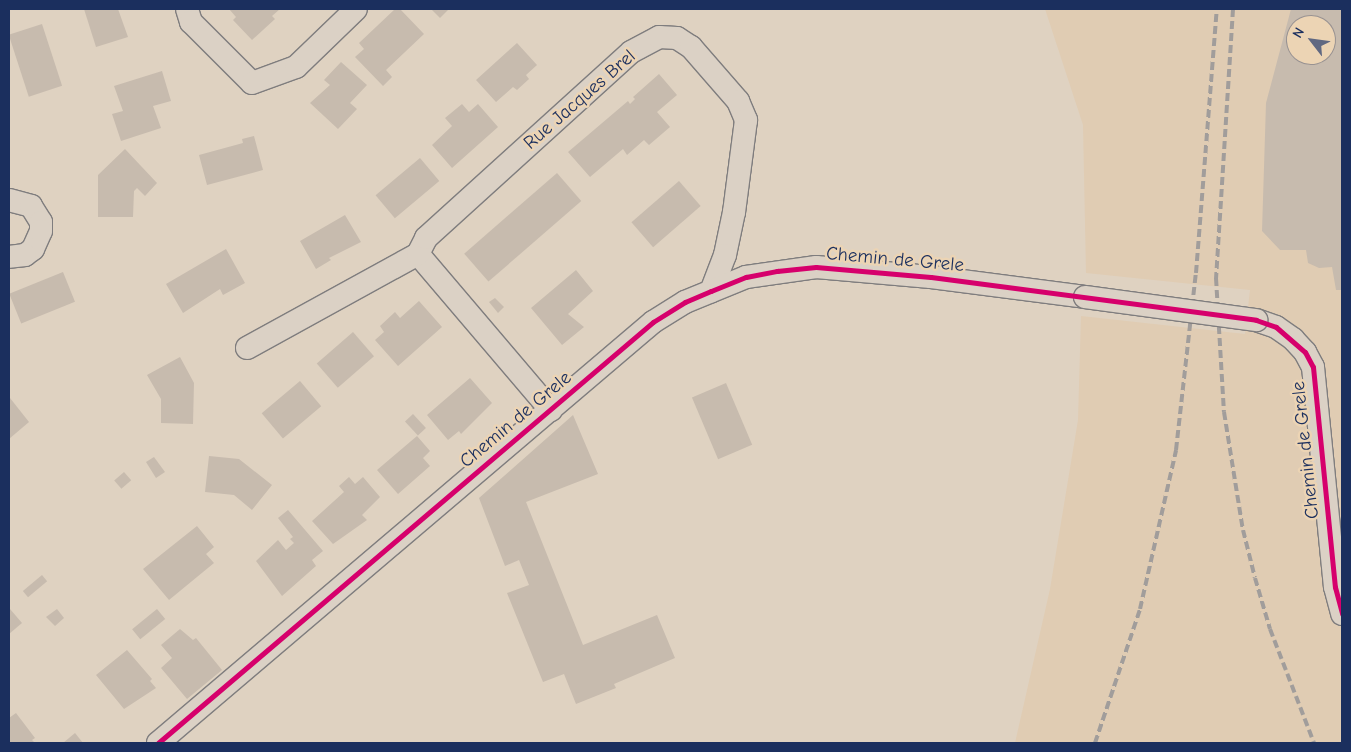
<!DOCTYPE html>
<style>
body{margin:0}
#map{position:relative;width:1351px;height:752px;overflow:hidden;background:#dfd2c1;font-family:"Comic Neue",sans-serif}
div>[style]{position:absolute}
.built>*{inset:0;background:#e0ccb3}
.building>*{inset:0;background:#c7bbae;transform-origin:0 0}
.roads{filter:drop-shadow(1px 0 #7f7d7e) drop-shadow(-1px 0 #7f7d7e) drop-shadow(0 1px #7f7d7e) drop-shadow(0 -1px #7f7d7e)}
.street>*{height:22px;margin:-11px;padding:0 11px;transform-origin:11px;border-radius:11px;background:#dbd1c5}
.rail>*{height:4px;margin-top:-2px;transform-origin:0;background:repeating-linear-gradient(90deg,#a19d9b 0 8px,transparent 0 12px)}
.bridges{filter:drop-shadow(1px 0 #7f7d7e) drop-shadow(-1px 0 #7f7d7e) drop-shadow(0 1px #7f7d7e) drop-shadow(0 -1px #7f7d7e)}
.street-bridge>*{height:22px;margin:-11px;padding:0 11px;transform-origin:11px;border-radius:11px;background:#dbd1c5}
.cycleway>*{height:5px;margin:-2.5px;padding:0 2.5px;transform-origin:2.5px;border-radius:2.5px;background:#d6006c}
span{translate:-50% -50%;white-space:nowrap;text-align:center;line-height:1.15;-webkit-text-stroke:5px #ecd4b4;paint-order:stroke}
.street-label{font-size:19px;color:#1b2f5e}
.frame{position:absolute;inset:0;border:10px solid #1b2f5e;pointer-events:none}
.north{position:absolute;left:1286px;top:15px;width:50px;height:50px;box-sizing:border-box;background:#ecd4b4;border:1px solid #989292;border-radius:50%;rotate:300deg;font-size:14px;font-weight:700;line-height:20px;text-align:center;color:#1b2f5e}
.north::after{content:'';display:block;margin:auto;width:18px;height:22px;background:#606881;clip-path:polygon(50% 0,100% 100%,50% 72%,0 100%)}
</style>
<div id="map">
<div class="built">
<i style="clip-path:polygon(evenodd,1045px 9px,1342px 9px,1342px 743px,1015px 743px,1050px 589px,1078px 420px,1081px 316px,1245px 334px,1250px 290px,1086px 273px,1083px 125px,1045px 9px,1296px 25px,1326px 25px,1326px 55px,1296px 55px,1296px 25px)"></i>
</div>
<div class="building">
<i style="clip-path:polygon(84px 9px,118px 9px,128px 37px,96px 47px)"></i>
<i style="clip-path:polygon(229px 9px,280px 9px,272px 16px,275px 19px,252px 40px,233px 20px,236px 17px)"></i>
<i style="clip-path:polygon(395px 9px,400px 9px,424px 34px,386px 70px,392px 77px,383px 86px,355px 57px,364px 49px,359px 43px)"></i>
<i style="clip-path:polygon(431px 9px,449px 9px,440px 18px)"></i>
<i style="clip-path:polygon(evenodd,1291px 9px,1342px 9px,1342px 290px,1336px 290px,1332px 267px,1319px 268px,1308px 263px,1306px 250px,1280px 250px,1262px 231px,1266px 103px,1291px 9px,1296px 25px,1326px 25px,1326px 55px,1296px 55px,1296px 25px)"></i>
<i style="left:42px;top:24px;width:65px;height:35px;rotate:72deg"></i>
<i style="clip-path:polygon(517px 43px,537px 65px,526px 75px,529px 79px,517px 90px,513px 87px,496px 102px,476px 80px)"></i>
<i style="clip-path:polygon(341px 62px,367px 85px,350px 103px,357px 109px,338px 129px,310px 103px,330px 85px,324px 80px)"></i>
<i style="clip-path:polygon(162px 71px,171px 101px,153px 106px,161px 128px,121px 141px,112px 114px,123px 111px,114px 86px)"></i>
<i style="clip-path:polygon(659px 74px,677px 95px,657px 112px,670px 127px,649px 145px,644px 140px,627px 155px,623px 149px,590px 177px,568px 152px,628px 101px,630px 104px,635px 99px,633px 97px)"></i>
<i style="clip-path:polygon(462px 104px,469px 112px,478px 104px,498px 127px,452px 168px,432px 145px,452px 126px,445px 118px)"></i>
<i style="clip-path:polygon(254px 136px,263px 170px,207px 185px,199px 155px,243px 143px,242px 139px)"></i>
<i style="clip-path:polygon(125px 149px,157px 183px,145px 196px,137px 188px,134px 191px,133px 217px,98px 217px,98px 175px)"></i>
<i style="left:420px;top:158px;width:30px;height:58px;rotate:50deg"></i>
<i style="left:557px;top:173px;width:37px;height:123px;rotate:49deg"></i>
<i style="left:679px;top:181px;width:33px;height:63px;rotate:49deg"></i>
<i style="clip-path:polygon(345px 215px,361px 242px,329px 258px,331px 260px,316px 269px,300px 241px)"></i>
<i style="clip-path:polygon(226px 249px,245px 283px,223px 295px,220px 289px,183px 313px,166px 284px)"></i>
<i style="clip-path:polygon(576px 270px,593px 291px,568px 314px,584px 327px,562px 345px,531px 308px)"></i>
<i style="left:63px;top:272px;width:32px;height:58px;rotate:68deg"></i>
<i style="clip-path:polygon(495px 298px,504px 307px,498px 313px,489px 302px)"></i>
<i style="clip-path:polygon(419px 301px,442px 327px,398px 366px,375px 340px,384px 332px,380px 326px,395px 312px,400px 318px)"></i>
<i style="left:353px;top:332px;width:32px;height:48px;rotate:49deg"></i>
<i style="clip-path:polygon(180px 357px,194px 383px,193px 424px,161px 423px,161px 399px,147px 375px)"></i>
<i style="clip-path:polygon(470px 378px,492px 403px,461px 434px,459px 431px,448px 440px,427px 415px)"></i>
<i style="left:300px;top:381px;width:33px;height:50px;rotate:50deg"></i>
<i style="left:726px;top:383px;width:67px;height:37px;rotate:67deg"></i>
<i style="clip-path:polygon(10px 398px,29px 422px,9px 439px,9px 400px)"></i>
<i style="left:413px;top:414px;width:19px;height:11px;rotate:47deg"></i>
<i style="clip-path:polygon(573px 415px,598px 474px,526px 502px,583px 645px,657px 615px,675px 658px,614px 684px,616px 688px,576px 704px,564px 674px,543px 682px,507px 593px,529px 585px,519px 560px,505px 566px,479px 498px)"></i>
<i style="clip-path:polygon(417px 436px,430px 451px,423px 458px,430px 466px,398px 494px,377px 470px)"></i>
<i style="clip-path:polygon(209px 456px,239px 459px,272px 485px,252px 510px,234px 495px,205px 492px)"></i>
<i style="clip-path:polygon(154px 457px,165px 472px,156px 478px,146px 462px)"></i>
<i style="left:124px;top:472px;width:11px;height:13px;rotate:49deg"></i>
<i style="clip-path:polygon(349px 477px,355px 484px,363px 477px,380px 497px,362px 515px,367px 520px,333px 544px,312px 521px,344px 492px,339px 486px)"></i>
<i style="clip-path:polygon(288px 510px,323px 551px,312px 560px,316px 566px,282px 596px,256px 561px,278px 540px,286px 550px,294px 543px,290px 539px,293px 537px,278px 518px)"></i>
<i style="clip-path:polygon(197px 526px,214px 547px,206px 554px,214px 563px,169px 600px,143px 569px)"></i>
<i style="left:42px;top:575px;width:8px;height:25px;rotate:50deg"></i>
<i style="clip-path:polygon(10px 609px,22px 623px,9px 634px,9px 610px)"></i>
<i style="clip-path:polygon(57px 609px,64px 618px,55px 626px,46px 617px)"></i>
<i style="left:157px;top:609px;width:13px;height:32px;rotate:51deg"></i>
<i style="clip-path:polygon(180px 629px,193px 640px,196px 638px,222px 670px,187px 699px,161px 668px,172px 658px,161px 645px)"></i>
<i style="clip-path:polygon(127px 650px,152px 679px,150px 681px,156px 688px,124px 709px,96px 675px)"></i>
<i style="clip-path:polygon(16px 713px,35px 738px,32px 740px,35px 743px,9px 743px,9px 718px)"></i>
<i style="clip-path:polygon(75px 733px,83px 743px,63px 743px)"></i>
</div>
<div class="roads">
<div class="street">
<i style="left:187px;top:9px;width:14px;rotate:73deg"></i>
<i style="left:191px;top:22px;width:86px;rotate:45deg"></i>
<i style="left:252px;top:83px;width:47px;rotate:-20deg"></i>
<i style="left:296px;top:67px;width:83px;rotate:-44deg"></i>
<i style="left:9px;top:200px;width:23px;rotate:15deg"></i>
<i style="left:31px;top:206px;width:19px;rotate:58deg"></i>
<i style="left:41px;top:222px;width:9px;rotate:90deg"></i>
<i style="left:41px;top:231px;width:20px;rotate:114deg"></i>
<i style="left:33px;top:249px;width:10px;rotate:143deg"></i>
<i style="left:25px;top:255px;width:16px;rotate:173deg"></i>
<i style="left:418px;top:254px;width:205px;rotate:49.6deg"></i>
<i style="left:1256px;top:320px;width:21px;rotate:19deg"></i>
<i style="left:1276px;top:327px;width:21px;rotate:35deg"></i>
<i style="left:1293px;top:339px;width:18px;rotate:47deg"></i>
<i style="left:1305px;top:352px;width:17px;rotate:62deg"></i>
<i style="left:1313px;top:367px;width:221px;rotate:84.3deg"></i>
<i style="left:1335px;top:587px;width:28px;rotate:75deg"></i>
<i style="left:247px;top:348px;width:195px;rotate:-28.8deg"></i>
<i style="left:418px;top:254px;width:18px;rotate:-63deg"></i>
<i style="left:426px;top:238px;width:277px;rotate:-42.2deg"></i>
<i style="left:631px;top:52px;width:32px;rotate:-28deg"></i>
<i style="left:659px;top:37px;width:18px;rotate:3deg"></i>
<i style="left:677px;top:38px;width:17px;rotate:33deg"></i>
<i style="left:691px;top:47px;width:72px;rotate:49deg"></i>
<i style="left:738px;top:101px;width:21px;rotate:67deg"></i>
<i style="left:746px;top:120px;width:93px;rotate:97.4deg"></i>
<i style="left:734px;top:212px;width:44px;rotate:101.8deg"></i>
<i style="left:725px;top:255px;width:39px;rotate:111deg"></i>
<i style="left:158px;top:743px;width:650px;rotate:-40.38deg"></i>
<i style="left:653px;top:322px;width:38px;rotate:-32deg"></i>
<i style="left:685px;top:302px;width:66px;rotate:-22.3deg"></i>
<i style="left:746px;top:277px;width:71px;rotate:-8.1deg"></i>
<i style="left:816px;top:267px;width:115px;rotate:5deg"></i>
<i style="left:931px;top:277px;width:155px;rotate:7.4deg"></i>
</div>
</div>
<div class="rail">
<i style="left:1233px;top:9px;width:270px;rotate:93.6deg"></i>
<i style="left:1216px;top:278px;width:134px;rotate:86.6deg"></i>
<i style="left:1224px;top:412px;width:120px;rotate:80.9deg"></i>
<i style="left:1243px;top:530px;width:49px;rotate:76deg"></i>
<i style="left:1255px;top:578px;width:53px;rotate:73.6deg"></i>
<i style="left:1270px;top:629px;width:122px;rotate:68.9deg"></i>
<i style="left:1095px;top:743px;width:141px;rotate:-71.4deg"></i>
<i style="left:1140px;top:609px;width:163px;rotate:-77.2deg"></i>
<i style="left:1176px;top:450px;width:178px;rotate:-83.6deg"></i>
<i style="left:1196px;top:273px;width:265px;rotate:-85.5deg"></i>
</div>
<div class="bridges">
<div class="street-bridge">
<i style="left:1085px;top:297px;width:173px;rotate:7.7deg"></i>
</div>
</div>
<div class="cycleway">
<i style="left:158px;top:743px;width:650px;rotate:-40.38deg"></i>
<i style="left:653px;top:322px;width:38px;rotate:-32deg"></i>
<i style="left:685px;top:302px;width:28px;rotate:-23deg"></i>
<i style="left:711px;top:291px;width:38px;rotate:-22deg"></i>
<i style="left:746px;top:277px;width:32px;rotate:-11deg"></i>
<i style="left:777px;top:271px;width:39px;rotate:-6deg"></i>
<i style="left:816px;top:267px;width:115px;rotate:5deg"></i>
<i style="left:931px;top:277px;width:328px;rotate:7.5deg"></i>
<i style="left:1256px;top:320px;width:21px;rotate:19deg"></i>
<i style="left:1276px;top:327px;width:38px;rotate:41deg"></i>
<i style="left:1305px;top:352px;width:17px;rotate:62deg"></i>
<i style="left:1313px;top:367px;width:221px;rotate:84.3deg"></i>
<i style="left:1335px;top:587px;width:28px;rotate:75deg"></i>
</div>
<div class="street-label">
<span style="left:580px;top:100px;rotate:-41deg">Rue Jacques Brel</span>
<span style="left:895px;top:260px;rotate:5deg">Chemin de Grele</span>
<span style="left:516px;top:420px;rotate:-40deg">Chemin de Grele</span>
<span style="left:1306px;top:450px;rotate:-96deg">Chemin de Grele</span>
</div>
<div class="frame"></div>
<div class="north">N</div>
</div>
